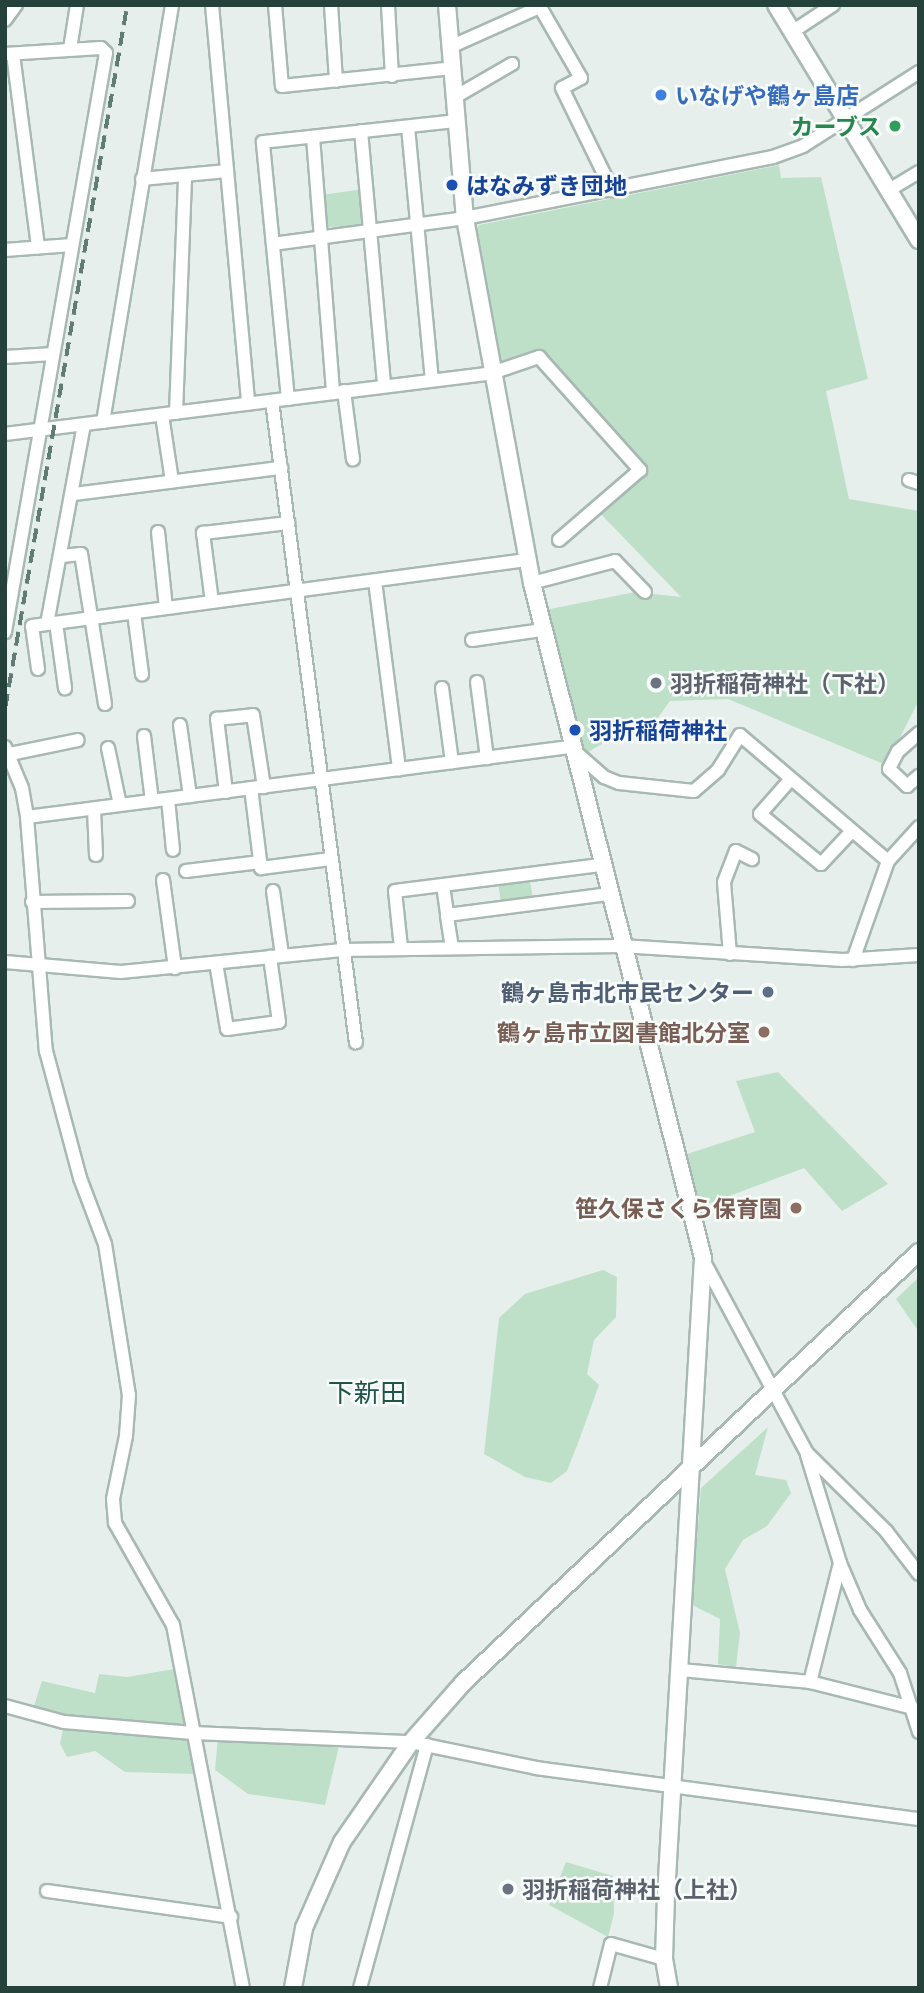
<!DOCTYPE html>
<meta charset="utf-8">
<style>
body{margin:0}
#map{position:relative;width:924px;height:1993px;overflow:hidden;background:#e6efeb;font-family:Lato,"Noto Sans JP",sans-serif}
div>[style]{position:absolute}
.green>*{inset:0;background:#bfe0c8;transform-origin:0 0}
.roads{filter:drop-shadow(2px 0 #a8b8b2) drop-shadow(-2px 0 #a8b8b2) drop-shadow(0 2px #a8b8b2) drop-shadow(0 -2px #a8b8b2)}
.minor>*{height:12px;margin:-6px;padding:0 6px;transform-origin:6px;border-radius:6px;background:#fff}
.tertiary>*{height:16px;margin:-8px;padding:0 8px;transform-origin:8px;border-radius:8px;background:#fff}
.rail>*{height:3.5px;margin-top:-1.75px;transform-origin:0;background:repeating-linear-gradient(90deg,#5f7d75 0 14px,transparent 0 21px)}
.dots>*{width:19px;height:19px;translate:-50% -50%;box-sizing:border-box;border:4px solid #f7fbf9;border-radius:50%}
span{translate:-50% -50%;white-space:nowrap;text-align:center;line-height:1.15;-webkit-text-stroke:5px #f7fbf9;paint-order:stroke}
.shop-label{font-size:23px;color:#366cbe;font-weight:700}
.left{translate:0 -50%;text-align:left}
.leisure-label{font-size:23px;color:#27864d;font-weight:700}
.right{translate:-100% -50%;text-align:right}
.transit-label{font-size:23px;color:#164399;font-weight:700}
.worship-label{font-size:23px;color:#5b616d;font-weight:700}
.service-label{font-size:23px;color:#4e5e75;font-weight:700}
.education-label{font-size:23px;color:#785e54;font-weight:700}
.quarter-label{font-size:26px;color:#1f5548}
.frame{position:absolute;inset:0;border:7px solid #24423a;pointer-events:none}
</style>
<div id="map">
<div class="green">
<i style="clip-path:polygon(779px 165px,781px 178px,821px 177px,868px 379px,826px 391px,849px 499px,919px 511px,919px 700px,886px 765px,728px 699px,670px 701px,652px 726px,610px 739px,585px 754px,576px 745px,545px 610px,635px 592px,681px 597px,596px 509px,640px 470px,539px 358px,501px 371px,475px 232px,479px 225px)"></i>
<i style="clip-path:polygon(364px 189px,367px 223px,363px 226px,325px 227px,321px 195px)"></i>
<i style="left:530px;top:881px;width:19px;height:32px;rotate:81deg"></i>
<i style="clip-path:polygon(778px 1072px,888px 1184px,842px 1211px,804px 1168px,697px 1208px,684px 1155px,755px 1132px,736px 1081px)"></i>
<i style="clip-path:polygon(603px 1270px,617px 1277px,616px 1317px,594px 1340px,587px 1374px,599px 1385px,578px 1443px,567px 1471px,551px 1483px,525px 1477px,484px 1454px,499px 1318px,525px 1294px)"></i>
<i style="clip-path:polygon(919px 1277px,919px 1332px,896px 1299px)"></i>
<i style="clip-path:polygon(768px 1427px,755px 1475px,786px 1480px,791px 1493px,767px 1526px,743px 1540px,725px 1569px,740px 1633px,736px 1667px,718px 1664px,720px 1619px,692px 1605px,701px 1488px)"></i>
<i style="clip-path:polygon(181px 1668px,197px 1774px,125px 1772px,95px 1751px,67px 1757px,60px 1744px,65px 1719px,33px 1709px,42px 1681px,95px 1693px,99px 1674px,127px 1677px)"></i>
<i style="clip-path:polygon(218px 1737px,340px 1742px,325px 1805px,248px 1794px,215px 1770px)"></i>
<i style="clip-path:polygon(566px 1862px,613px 1876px,614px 1913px,608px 1937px,549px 1905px)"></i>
</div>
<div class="roads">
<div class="minor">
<i style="left:212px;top:5px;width:400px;rotate:84.8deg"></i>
<i style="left:275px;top:5px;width:81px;rotate:85.1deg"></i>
<i style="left:282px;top:86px;width:171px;rotate:-6deg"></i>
<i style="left:331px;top:5px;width:76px;rotate:86.2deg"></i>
<i style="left:388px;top:5px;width:71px;rotate:86.8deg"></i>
<i style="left:5px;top:20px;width:19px;rotate:-54deg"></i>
<i style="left:792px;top:32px;width:49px;rotate:-33.4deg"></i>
<i style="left:450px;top:47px;width:98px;rotate:-24deg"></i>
<i style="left:540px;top:7px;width:82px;rotate:60deg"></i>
<i style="left:581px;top:78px;width:21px;rotate:152deg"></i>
<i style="left:562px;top:88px;width:114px;rotate:63.9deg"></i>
<i style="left:70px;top:49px;width:45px;rotate:-81deg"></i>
<i style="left:5px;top:54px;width:96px;rotate:-3.6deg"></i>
<i style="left:101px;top:48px;width:7px;rotate:45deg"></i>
<i style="left:106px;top:53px;width:588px;rotate:99.9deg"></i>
<i style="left:13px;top:54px;width:195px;rotate:82.6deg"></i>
<i style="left:455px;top:97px;width:66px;rotate:-30.1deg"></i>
<i style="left:408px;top:127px;width:254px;rotate:84.6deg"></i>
<i style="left:361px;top:131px;width:256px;rotate:84.8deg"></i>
<i style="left:313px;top:137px;width:257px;rotate:85.5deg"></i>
<i style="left:142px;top:179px;width:85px;rotate:-5.4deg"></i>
<i style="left:889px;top:190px;width:35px;rotate:-31deg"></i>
<i style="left:273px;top:244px;width:194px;rotate:-7.7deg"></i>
<i style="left:465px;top:218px;width:314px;rotate:-11.2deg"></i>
<i style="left:773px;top:157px;width:32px;rotate:-20deg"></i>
<i style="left:803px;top:146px;width:138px;rotate:-32.5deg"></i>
<i style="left:5px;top:250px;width:67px;rotate:-4.3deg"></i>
<i style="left:5px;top:357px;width:48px;rotate:-3.6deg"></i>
<i style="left:344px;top:391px;width:69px;rotate:82.5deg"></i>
<i style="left:288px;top:399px;width:258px;rotate:-95.6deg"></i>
<i style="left:263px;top:142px;width:194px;rotate:-6.2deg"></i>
<i style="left:272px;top:401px;width:647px;rotate:82.55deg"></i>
<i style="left:176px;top:413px;width:237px;rotate:-87.8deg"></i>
<i style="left:162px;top:415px;width:67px;rotate:81.4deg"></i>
<i style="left:103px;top:422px;width:423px;rotate:-80.6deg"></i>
<i style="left:5px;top:434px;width:491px;rotate:-7.1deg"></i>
<i style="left:492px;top:373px;width:50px;rotate:-18.8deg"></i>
<i style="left:539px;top:357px;width:152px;rotate:48.2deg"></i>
<i style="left:640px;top:470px;width:107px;rotate:139.2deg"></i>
<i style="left:909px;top:480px;width:10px;rotate:17deg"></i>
<i style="left:74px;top:494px;width:209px;rotate:-7.2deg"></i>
<i style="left:158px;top:532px;width:76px;rotate:84deg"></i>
<i style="left:62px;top:556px;width:19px;rotate:-6deg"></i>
<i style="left:81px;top:554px;width:152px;rotate:80.9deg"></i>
<i style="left:375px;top:581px;width:190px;rotate:82.7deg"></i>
<i style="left:532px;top:583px;width:86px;rotate:-14.8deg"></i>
<i style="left:615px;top:561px;width:43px;rotate:45.9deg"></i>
<i style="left:212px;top:602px;width:70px;rotate:-97.4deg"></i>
<i style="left:203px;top:533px;width:86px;rotate:-6.7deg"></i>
<i style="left:134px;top:613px;width:62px;rotate:82.5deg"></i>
<i style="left:56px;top:623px;width:66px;rotate:82.1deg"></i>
<i style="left:47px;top:624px;width:202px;rotate:-79.5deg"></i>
<i style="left:472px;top:640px;width:71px;rotate:-8.1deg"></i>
<i style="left:38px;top:669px;width:43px;rotate:-97.9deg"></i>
<i style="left:32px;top:626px;width:499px;rotate:-7.6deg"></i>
<i style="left:477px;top:682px;width:77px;rotate:82.5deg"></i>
<i style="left:442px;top:688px;width:75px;rotate:82.3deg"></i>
<i style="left:180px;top:725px;width:72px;rotate:82deg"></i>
<i style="left:919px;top:733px;width:28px;rotate:139deg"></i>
<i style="left:898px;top:751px;width:20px;rotate:117deg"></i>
<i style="left:889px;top:769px;width:25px;rotate:43deg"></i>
<i style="left:907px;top:786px;width:16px;rotate:-40deg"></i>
<i style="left:144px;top:736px;width:65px;rotate:83deg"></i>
<i style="left:5px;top:747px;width:44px;rotate:67.5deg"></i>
<i style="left:22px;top:788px;width:29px;rotate:80deg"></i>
<i style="left:27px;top:817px;width:235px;rotate:85.4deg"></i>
<i style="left:46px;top:1051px;width:131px;rotate:75deg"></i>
<i style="left:80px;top:1178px;width:71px;rotate:69.3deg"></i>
<i style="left:105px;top:1244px;width:153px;rotate:81deg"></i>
<i style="left:129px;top:1395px;width:41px;rotate:94.2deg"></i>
<i style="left:126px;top:1436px;width:64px;rotate:101.7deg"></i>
<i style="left:113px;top:1499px;width:24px;rotate:85deg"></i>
<i style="left:115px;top:1523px;width:117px;rotate:60.4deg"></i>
<i style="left:173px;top:1625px;width:370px;rotate:79.1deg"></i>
<i style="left:108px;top:748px;width:58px;rotate:78.1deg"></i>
<i style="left:10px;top:754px;width:69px;rotate:-11.6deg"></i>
<i style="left:790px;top:780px;width:45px;rotate:131.4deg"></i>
<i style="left:760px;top:814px;width:79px;rotate:39.3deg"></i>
<i style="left:821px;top:864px;width:45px;rotate:-46.8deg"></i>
<i style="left:251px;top:788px;width:81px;rotate:82.9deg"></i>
<i style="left:261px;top:868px;width:70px;rotate:-7.4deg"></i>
<i style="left:226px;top:792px;width:74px;rotate:-97deg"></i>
<i style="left:217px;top:719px;width:36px;rotate:-6deg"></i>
<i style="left:253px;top:715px;width:73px;rotate:81.3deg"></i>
<i style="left:168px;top:799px;width:51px;rotate:84.4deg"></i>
<i style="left:94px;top:809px;width:46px;rotate:87.5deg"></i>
<i style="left:27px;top:817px;width:547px;rotate:-7.35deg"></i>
<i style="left:570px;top:747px;width:45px;rotate:41.4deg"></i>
<i style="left:604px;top:777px;width:16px;rotate:22deg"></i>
<i style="left:619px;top:783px;width:75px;rotate:6.1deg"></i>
<i style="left:694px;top:791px;width:32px;rotate:-41deg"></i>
<i style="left:718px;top:770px;width:41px;rotate:-57.8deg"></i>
<i style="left:740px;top:735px;width:194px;rotate:40.4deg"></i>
<i style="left:888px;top:861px;width:46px;rotate:-47.6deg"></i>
<i style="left:186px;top:871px;width:75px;rotate:-6.9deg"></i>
<i style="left:163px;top:880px;width:89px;rotate:82.2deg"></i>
<i style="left:443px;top:885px;width:30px;rotate:82deg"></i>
<i style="left:273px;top:891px;width:65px;rotate:82deg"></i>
<i style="left:32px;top:902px;width:96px;rotate:-0.6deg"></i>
<i style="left:401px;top:948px;width:57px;rotate:-96deg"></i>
<i style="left:395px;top:891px;width:207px;rotate:-7.2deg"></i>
<i style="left:452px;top:948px;width:33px;rotate:-99deg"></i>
<i style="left:447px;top:915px;width:162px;rotate:-7.4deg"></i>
<i style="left:730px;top:954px;width:72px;rotate:-94.8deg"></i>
<i style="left:724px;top:882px;width:33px;rotate:-69deg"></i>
<i style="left:736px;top:851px;width:18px;rotate:27deg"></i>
<i style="left:853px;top:960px;width:105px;rotate:-70.5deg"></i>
<i style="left:5px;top:962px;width:116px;rotate:4.9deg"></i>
<i style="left:121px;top:972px;width:222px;rotate:-5.7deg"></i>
<i style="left:342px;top:950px;width:279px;rotate:-0.8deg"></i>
<i style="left:621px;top:946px;width:222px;rotate:3.6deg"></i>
<i style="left:843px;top:960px;width:76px;rotate:-3.8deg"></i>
<i style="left:216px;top:963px;width:67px;rotate:80.5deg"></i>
<i style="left:227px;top:1029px;width:52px;rotate:-7.7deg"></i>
<i style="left:279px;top:1022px;width:66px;rotate:-97.9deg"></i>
<i style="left:703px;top:1260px;width:219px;rotate:61.7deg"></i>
<i style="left:807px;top:1453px;width:111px;rotate:44.6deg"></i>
<i style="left:886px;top:1531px;width:54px;rotate:52.5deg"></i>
<i style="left:807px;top:1455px;width:113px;rotate:73deg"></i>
<i style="left:840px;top:1563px;width:51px;rotate:66.9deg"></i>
<i style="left:860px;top:1610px;width:75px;rotate:57.6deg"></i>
<i style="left:900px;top:1673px;width:62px;rotate:72.1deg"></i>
<i style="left:840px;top:1563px;width:123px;rotate:104.1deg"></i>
<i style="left:810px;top:1682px;width:106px;rotate:14.2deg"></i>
<i style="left:681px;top:1670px;width:130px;rotate:5.3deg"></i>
<i style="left:5px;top:1706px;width:61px;rotate:15.2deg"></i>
<i style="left:64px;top:1722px;width:129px;rotate:4.9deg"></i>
<i style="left:193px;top:1733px;width:218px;rotate:2.4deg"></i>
<i style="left:411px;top:1742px;width:128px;rotate:11.7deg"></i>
<i style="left:536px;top:1768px;width:386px;rotate:7.6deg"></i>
<i style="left:47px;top:1891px;width:186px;rotate:8deg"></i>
<i style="left:360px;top:1988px;width:252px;rotate:-74.6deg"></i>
<i style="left:600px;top:1988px;width:45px;rotate:-76deg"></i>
<i style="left:611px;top:1944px;width:55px;rotate:15.8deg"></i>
</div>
<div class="tertiary">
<i style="left:447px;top:5px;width:214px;rotate:85.2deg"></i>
<i style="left:465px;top:218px;width:371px;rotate:79.6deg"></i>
<i style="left:532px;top:583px;width:696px;rotate:75.78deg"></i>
<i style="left:703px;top:1258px;width:638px;rotate:93.32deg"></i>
<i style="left:666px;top:1895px;width:64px;rotate:91.8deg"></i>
<i style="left:664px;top:1959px;width:29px;rotate:80deg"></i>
<i style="left:776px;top:5px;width:275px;rotate:58.7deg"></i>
<i style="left:293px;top:1988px;width:61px;rotate:-79.6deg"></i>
<i style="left:304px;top:1928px;width:94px;rotate:-66.2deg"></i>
<i style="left:342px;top:1842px;width:121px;rotate:-55.4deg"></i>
<i style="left:411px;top:1742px;width:79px;rotate:-48.6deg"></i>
<i style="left:463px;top:1683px;width:627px;rotate:-43.39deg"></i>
</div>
</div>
<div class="rail">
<i style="left:5px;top:708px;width:714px;rotate:-80.15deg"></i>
</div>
<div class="dots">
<i style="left:661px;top:95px;background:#3f7fe0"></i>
<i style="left:895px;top:126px;background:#2e9e5b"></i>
<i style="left:452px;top:185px;background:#1a4fb4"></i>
<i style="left:656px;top:683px;background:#6b7280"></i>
<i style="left:575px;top:730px;background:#1a4fb4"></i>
<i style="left:768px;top:992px;background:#5c6f8a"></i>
<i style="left:764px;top:1032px;background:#8d6e63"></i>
<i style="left:796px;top:1208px;background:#8d6e63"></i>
<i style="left:508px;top:1889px;background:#6b7280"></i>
</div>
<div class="shop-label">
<span class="left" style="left:675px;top:95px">いなげや鶴ヶ島店</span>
</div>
<div class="leisure-label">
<span class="right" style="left:881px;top:126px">カーブス</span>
</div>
<div class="transit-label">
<span class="left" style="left:466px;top:185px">はなみずき団地</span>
<span class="left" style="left:589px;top:730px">羽折稲荷神社</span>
</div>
<div class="worship-label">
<span class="left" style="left:670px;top:683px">羽折稲荷神社（下社）</span>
<span class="left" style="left:522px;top:1889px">羽折稲荷神社（上社）</span>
</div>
<div class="service-label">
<span class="right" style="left:754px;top:992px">鶴ヶ島市北市民センター</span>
</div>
<div class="education-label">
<span class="right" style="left:750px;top:1032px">鶴ヶ島市立図書館北分室</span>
<span class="right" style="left:782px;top:1208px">笹久保さくら保育園</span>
</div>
<div class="quarter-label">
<span style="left:367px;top:1393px">下新田</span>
</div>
<div class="frame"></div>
</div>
